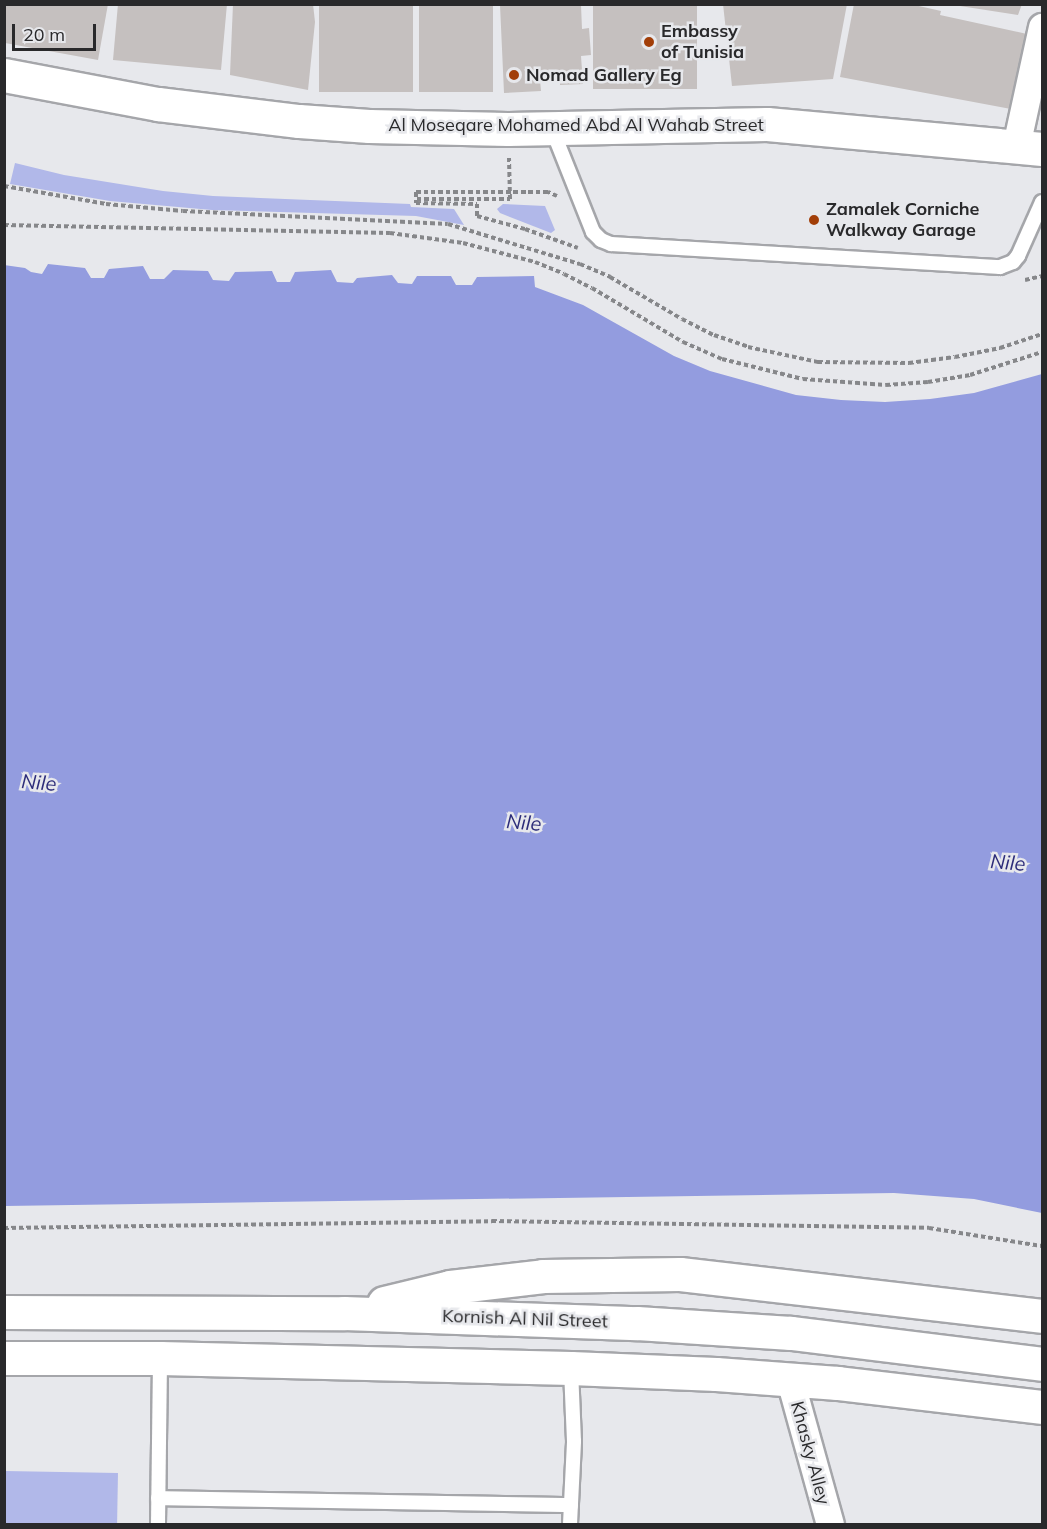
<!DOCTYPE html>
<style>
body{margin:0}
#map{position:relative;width:1047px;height:1529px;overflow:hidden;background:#e7e8ec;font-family:Mulish,sans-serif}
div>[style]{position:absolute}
.green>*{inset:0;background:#b1b8e9;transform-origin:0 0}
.water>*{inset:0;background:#939cdf}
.building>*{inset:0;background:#c5c0bf;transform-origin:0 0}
.path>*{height:4px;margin-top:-2px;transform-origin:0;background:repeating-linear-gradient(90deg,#86878a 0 4.5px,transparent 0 7.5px)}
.roads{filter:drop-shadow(2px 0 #a5a6aa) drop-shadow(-2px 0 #a5a6aa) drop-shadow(0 2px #a5a6aa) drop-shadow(0 -2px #a5a6aa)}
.lane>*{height:14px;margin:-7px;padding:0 7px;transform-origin:7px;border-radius:7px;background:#fff}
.street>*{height:27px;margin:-13.5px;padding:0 13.5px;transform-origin:13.5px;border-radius:13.5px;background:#fff}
.secondary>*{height:33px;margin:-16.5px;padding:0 16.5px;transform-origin:16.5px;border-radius:16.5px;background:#fff}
.highway>*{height:33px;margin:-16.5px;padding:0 16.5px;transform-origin:16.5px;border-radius:16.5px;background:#fff}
.dots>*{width:16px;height:16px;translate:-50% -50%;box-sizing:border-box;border:3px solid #e7e8ec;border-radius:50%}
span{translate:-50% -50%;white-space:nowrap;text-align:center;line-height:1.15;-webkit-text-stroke:5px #e7e8ec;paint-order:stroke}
.poi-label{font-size:18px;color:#29292b;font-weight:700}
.left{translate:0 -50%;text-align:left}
.street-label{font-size:18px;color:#29292b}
.water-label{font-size:20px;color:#2d2d7a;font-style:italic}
.frame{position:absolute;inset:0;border:6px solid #29292b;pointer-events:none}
.scale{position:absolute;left:12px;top:24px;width:84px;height:27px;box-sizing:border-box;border:3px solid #29292b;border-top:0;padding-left:8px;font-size:18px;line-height:21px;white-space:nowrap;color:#29292b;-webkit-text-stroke:4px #e7e8ec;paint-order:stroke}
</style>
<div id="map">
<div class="green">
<i style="clip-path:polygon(15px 163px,64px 175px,163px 191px,213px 196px,410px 204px,411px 207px,454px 209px,464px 225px,416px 216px,212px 210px,110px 201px,10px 184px)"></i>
<i style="clip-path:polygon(503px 204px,545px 206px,555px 230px,551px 233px,500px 213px,497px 209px)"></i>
<i style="left:5px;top:1471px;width:113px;height:53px;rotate:1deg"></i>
</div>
<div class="water">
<i style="clip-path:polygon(48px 264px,85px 268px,91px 278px,104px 278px,109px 269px,143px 266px,150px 279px,164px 279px,173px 270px,208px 271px,213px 280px,229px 281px,235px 272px,272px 271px,277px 282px,290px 282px,295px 272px,331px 270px,337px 282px,353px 283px,357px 278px,392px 275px,398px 283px,412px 284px,417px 276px,451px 276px,456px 285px,472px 285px,477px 277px,534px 276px,535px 287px,583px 305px,674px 356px,710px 371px,796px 395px,841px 400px,885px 402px,930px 399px,974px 393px,1042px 374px,1042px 1213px,974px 1199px,894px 1193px,5px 1206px,4px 265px,25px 268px,31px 272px,42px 274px)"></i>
</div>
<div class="building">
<i style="clip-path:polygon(5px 4px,108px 4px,98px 60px,5px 43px)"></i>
<i style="clip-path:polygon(118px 4px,227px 4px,221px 70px,113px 60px)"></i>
<i style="clip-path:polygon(233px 4px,313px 4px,315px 22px,308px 90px,230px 75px)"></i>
<i style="left:319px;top:4px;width:94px;height:88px"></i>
<i style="left:419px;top:4px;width:74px;height:88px"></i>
<i style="left:593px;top:4px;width:104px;height:85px"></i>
<i style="clip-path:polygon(723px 4px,847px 4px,833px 79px,732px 86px)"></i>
<i style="clip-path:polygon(854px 4px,910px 4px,941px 11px,940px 15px,1027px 34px,1011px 109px,840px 77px)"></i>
<i style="clip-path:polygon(947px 4px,1022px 4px,1018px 15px)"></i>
<i style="clip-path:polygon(500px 5px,581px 5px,582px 29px,589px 28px,591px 55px,581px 56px,583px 84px,560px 85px,560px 79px,540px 80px,541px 91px,504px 93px)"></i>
</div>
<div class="path">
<i style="left:4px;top:186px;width:104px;rotate:10deg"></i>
<i style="left:106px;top:204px;width:77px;rotate:5.2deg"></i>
<i style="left:183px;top:211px;width:265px;rotate:2.8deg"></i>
<i style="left:448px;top:224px;width:138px;rotate:16.9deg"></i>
<i style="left:580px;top:264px;width:33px;rotate:23deg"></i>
<i style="left:610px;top:277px;width:83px;rotate:30.3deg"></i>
<i style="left:682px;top:319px;width:36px;rotate:27deg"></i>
<i style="left:714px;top:335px;width:36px;rotate:19deg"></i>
<i style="left:748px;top:347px;width:72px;rotate:12.1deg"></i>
<i style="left:818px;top:362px;width:91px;rotate:0.6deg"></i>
<i style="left:909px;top:363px;width:46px;rotate:-7.4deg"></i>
<i style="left:955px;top:357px;width:46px;rotate:-11.3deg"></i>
<i style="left:1000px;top:348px;width:44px;rotate:-18.4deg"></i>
<i style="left:557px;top:196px;width:10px;rotate:-156deg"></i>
<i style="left:548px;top:192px;width:132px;rotate:180deg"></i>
<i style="left:416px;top:192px;width:11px;rotate:90deg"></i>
<i style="left:416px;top:203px;width:61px;rotate:0.9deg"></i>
<i style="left:477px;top:204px;width:12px;rotate:90deg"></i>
<i style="left:477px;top:216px;width:50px;rotate:15.2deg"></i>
<i style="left:525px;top:229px;width:56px;rotate:19.7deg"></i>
<i style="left:417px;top:199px;width:93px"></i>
<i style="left:510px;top:199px;width:41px;rotate:-91.4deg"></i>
<i style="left:4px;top:225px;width:386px;rotate:1.2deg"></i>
<i style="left:390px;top:233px;width:74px;rotate:7.8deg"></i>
<i style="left:463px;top:243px;width:74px;rotate:14.8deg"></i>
<i style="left:535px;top:262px;width:31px;rotate:22deg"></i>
<i style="left:564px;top:274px;width:31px;rotate:27deg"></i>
<i style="left:592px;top:288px;width:106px;rotate:30.7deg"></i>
<i style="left:683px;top:342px;width:43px;rotate:23.6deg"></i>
<i style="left:722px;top:359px;width:83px;rotate:13.9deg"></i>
<i style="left:803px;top:379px;width:83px;rotate:4.1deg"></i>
<i style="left:886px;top:385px;width:42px;rotate:-4.1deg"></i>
<i style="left:928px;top:382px;width:43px;rotate:-9.5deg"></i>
<i style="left:970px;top:375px;width:76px;rotate:-17.7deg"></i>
<i style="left:1025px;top:280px;width:17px;rotate:-13deg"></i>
<i style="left:4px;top:1228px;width:488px;rotate:-0.8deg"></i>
<i style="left:492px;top:1221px;width:437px;rotate:0.9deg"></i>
<i style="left:929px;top:1228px;width:114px;rotate:9.1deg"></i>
</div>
<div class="roads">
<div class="lane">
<i style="left:552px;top:129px;width:111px;rotate:68.3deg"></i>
<i style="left:593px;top:232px;width:11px;rotate:45deg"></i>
<i style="left:601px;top:240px;width:11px;rotate:22deg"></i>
<i style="left:611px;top:244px;width:390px;rotate:3.4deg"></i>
<i style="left:1000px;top:267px;width:14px;rotate:-21deg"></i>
<i style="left:1013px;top:262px;width:8px;rotate:-50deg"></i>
<i style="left:1018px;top:256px;width:59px;rotate:-66deg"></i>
<i style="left:158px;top:1498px;width:413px;rotate:1deg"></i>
<i style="left:158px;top:1524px;width:166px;rotate:-89.3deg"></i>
<i style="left:570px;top:1524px;width:83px;rotate:-87.2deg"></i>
<i style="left:574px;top:1441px;width:73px;rotate:-92.4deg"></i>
</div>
<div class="street">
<i style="left:1016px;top:146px;width:122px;rotate:-77.7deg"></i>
<i style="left:790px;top:1380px;width:149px;rotate:74.5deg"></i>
</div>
<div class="secondary">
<i style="left:4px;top:75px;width:157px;rotate:10.7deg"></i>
<i style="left:158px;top:104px;width:142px;rotate:6.9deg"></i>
<i style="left:299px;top:121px;width:70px;rotate:4.1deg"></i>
<i style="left:369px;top:126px;width:139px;rotate:1.2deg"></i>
<i style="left:508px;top:129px;width:259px;rotate:-1.1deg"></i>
<i style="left:767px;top:124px;width:276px;rotate:5.2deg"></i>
</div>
<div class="highway">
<i style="left:384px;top:1303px;width:68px;rotate:-13.6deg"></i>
<i style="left:450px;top:1287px;width:94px;rotate:-6.7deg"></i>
<i style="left:543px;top:1276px;width:137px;rotate:-0.8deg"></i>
<i style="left:680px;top:1274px;width:364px;rotate:6.6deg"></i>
<i style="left:4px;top:1312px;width:340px;rotate:0.2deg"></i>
<i style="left:344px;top:1313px;width:293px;rotate:2deg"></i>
<i style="left:637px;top:1323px;width:154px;rotate:3.7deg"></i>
<i style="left:791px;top:1333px;width:253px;rotate:7deg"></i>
<i style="left:4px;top:1358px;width:156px"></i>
<i style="left:160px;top:1358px;width:411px;rotate:1.4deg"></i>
<i style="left:571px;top:1368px;width:145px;rotate:2.4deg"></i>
<i style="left:716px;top:1374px;width:122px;rotate:4.2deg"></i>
<i style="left:838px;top:1383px;width:205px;rotate:6.7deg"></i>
</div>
</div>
<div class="dots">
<i style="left:649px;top:42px;background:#a23e08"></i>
<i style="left:514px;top:75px;background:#a23e08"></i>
<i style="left:814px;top:220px;background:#a23e08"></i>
</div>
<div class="poi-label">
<span class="left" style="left:661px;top:42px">Embassy<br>of Tunisia</span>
<span class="left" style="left:526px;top:75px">Nomad Gallery Eg</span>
<span class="left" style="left:826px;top:220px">Zamalek Corniche<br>Walkway Garage</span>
</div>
<div class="street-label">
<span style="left:576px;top:125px">Al Moseqare Mohamed Abd Al Wahab Street</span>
<span style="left:525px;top:1319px;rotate:2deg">Kornish Al Nil Street</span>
<span style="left:810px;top:1453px;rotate:75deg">Khasky Alley</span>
</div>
<div class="water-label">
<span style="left:39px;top:782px;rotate:5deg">Nile</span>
<span style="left:524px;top:822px;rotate:5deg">Nile</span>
<span style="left:1008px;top:862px;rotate:5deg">Nile</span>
</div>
<div class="frame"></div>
<div class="scale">20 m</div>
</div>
